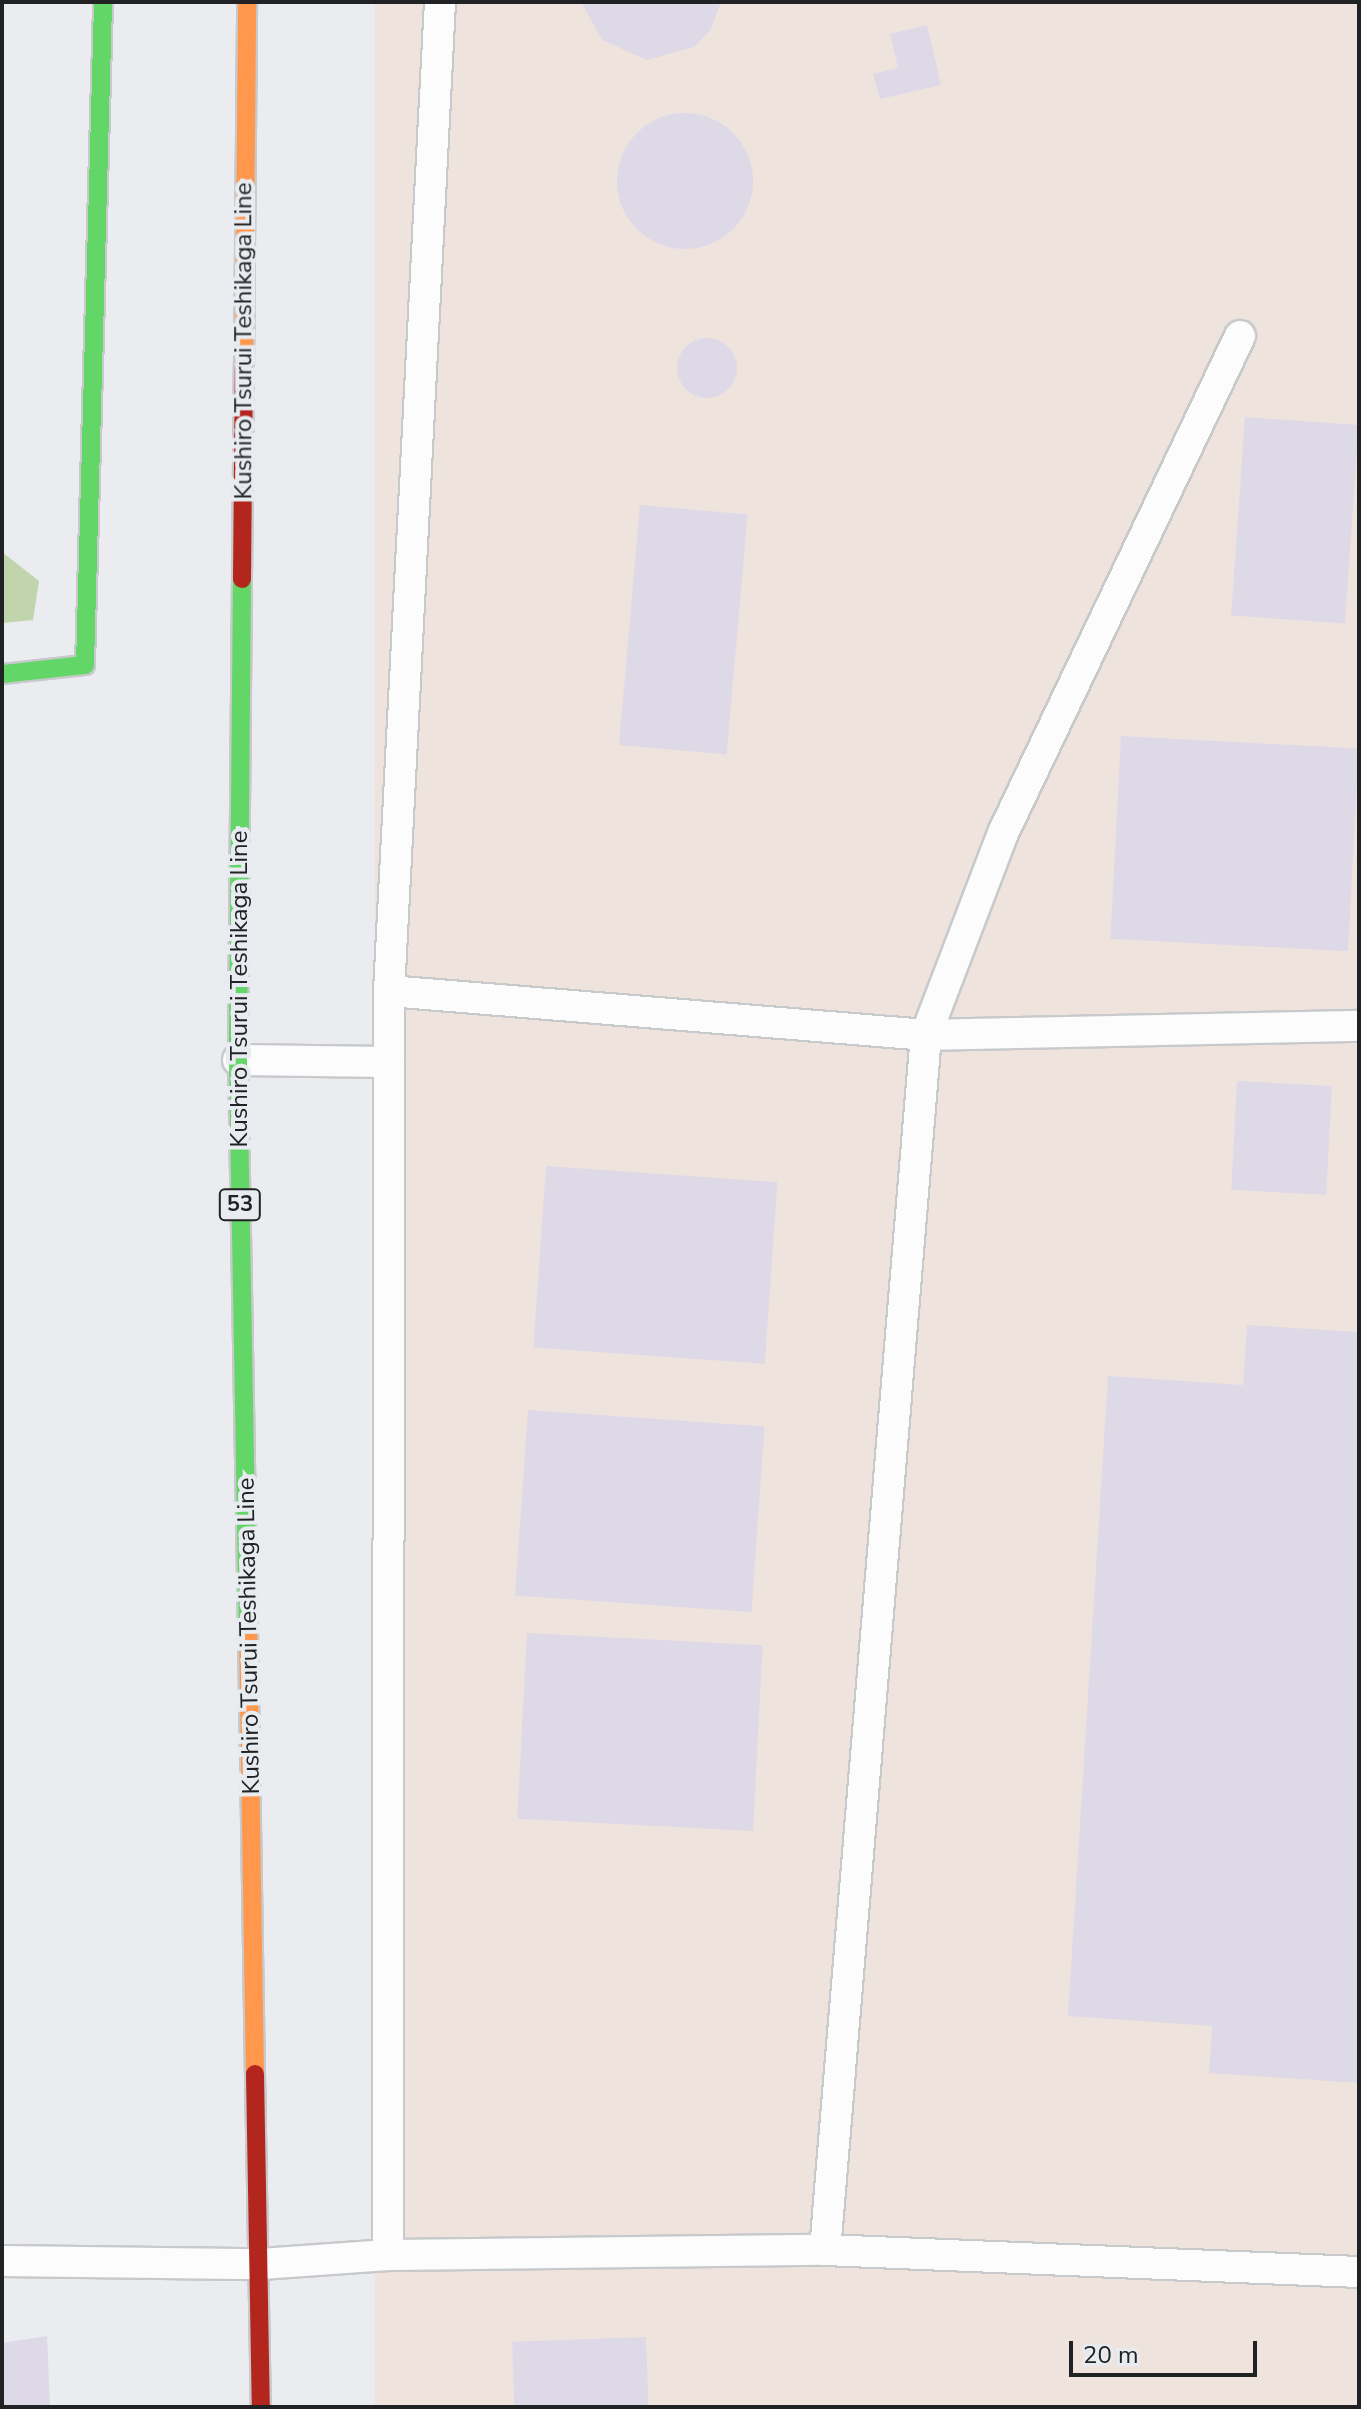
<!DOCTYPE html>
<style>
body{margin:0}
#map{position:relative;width:1361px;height:2409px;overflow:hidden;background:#eaecef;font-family:"Nunito Sans",sans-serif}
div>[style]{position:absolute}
.industrial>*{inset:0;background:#efe3de;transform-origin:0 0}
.forest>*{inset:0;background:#c0d5ab}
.building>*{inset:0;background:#ddd9e7;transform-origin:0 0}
.round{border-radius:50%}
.roads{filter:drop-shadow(2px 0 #c7c9cb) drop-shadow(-2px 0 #c7c9cb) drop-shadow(0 2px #c7c9cb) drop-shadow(0 -2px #c7c9cb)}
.lane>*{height:30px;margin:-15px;padding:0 15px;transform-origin:15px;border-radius:15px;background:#fcfcfd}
.fast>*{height:18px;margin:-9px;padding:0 9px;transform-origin:9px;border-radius:9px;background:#63d668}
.slow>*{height:18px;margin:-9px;padding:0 9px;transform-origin:9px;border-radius:9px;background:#ff974d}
.jam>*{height:18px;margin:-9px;padding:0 9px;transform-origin:9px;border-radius:9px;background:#b3261e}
span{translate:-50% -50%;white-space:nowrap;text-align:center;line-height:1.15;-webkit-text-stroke:8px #e8ecf1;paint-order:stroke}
.shield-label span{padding:2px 6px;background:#e8ecf1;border:2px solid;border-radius:6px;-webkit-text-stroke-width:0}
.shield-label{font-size:22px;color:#202224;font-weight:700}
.street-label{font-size:24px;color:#202224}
.frame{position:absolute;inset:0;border:4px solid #202224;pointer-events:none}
.scale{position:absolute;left:1069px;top:2341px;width:188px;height:36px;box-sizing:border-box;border:4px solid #202224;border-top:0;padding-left:10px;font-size:24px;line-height:28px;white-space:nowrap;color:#202224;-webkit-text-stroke:6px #e8ecf1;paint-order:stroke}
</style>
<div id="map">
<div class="industrial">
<i style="left:375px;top:2px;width:984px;height:2405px"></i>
</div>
<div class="forest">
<i style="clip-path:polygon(2px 552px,39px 581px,33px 620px,2px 623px)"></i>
</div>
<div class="building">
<i style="clip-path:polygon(581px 2px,721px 2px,711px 29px,694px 47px,647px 60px,602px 40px)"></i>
<i style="clip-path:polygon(927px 25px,941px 85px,880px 99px,873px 74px,898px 68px,890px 34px)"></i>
<i class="round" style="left:617px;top:113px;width:136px;height:136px"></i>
<i class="round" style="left:677px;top:338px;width:60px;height:60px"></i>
<i style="left:1245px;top:417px;width:114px;height:199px;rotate:4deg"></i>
<i style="left:640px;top:505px;width:108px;height:241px;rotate:5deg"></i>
<i style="left:1121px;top:736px;width:238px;height:203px;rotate:3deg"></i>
<i style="left:1237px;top:1081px;width:95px;height:109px;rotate:3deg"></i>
<i style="left:546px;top:1166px;width:232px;height:182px;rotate:4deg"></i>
<i style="clip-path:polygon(1247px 1325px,1359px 1332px,1359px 2083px,1209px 2073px,1212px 2026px,1068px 2016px,1108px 1376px,1243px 1385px)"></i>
<i style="left:528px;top:1410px;width:237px;height:186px;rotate:4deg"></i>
<i style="left:527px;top:1633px;width:236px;height:186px;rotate:3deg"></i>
<i style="clip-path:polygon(47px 2336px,50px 2407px,2px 2407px,2px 2343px)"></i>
<i style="left:646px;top:2337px;width:70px;height:134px;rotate:88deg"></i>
</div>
<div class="roads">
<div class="lane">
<i style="left:440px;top:2px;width:990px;rotate:92.95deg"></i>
<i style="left:389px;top:991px;width:1264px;rotate:90.05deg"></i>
<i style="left:388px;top:2255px;width:437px;rotate:-0.7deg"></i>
<i style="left:1240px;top:336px;width:551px;rotate:115.49deg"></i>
<i style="left:1003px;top:833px;width:216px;rotate:110.9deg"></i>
<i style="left:926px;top:1035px;width:1219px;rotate:94.75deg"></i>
<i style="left:825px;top:2250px;width:534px;rotate:2.36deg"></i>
<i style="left:389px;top:991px;width:539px;rotate:4.68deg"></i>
<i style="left:926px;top:1035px;width:433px;rotate:-1.2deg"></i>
<i style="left:238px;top:1060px;width:151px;rotate:0.8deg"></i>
<i style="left:2px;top:2261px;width:259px;rotate:0.7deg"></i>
<i style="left:261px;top:2264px;width:127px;rotate:-4.1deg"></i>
</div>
<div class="fast">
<i style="left:242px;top:579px;width:481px;rotate:90.5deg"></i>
<i style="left:238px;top:1060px;width:571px;rotate:89deg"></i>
<i style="left:2px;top:674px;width:83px;rotate:-6.2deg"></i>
<i style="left:85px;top:665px;width:663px;rotate:-88.44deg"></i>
</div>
<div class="slow">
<i style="left:244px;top:363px;width:361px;rotate:-89.5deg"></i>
<i style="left:248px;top:1631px;width:443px;rotate:89.1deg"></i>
</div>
<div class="jam">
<i style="left:242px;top:579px;width:216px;rotate:-89.5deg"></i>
<i style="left:255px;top:2074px;width:333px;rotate:89deg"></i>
</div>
</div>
<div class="shield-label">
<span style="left:240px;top:1205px">53</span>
</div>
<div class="street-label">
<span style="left:244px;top:341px;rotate:-90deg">Kushiro Tsurui Teshikaga Line</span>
<span style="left:240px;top:989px;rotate:-90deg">Kushiro Tsurui Teshikaga Line</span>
<span style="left:249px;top:1636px;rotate:-91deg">Kushiro Tsurui Teshikaga Line</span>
</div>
<div class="frame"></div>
<div class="scale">20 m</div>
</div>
